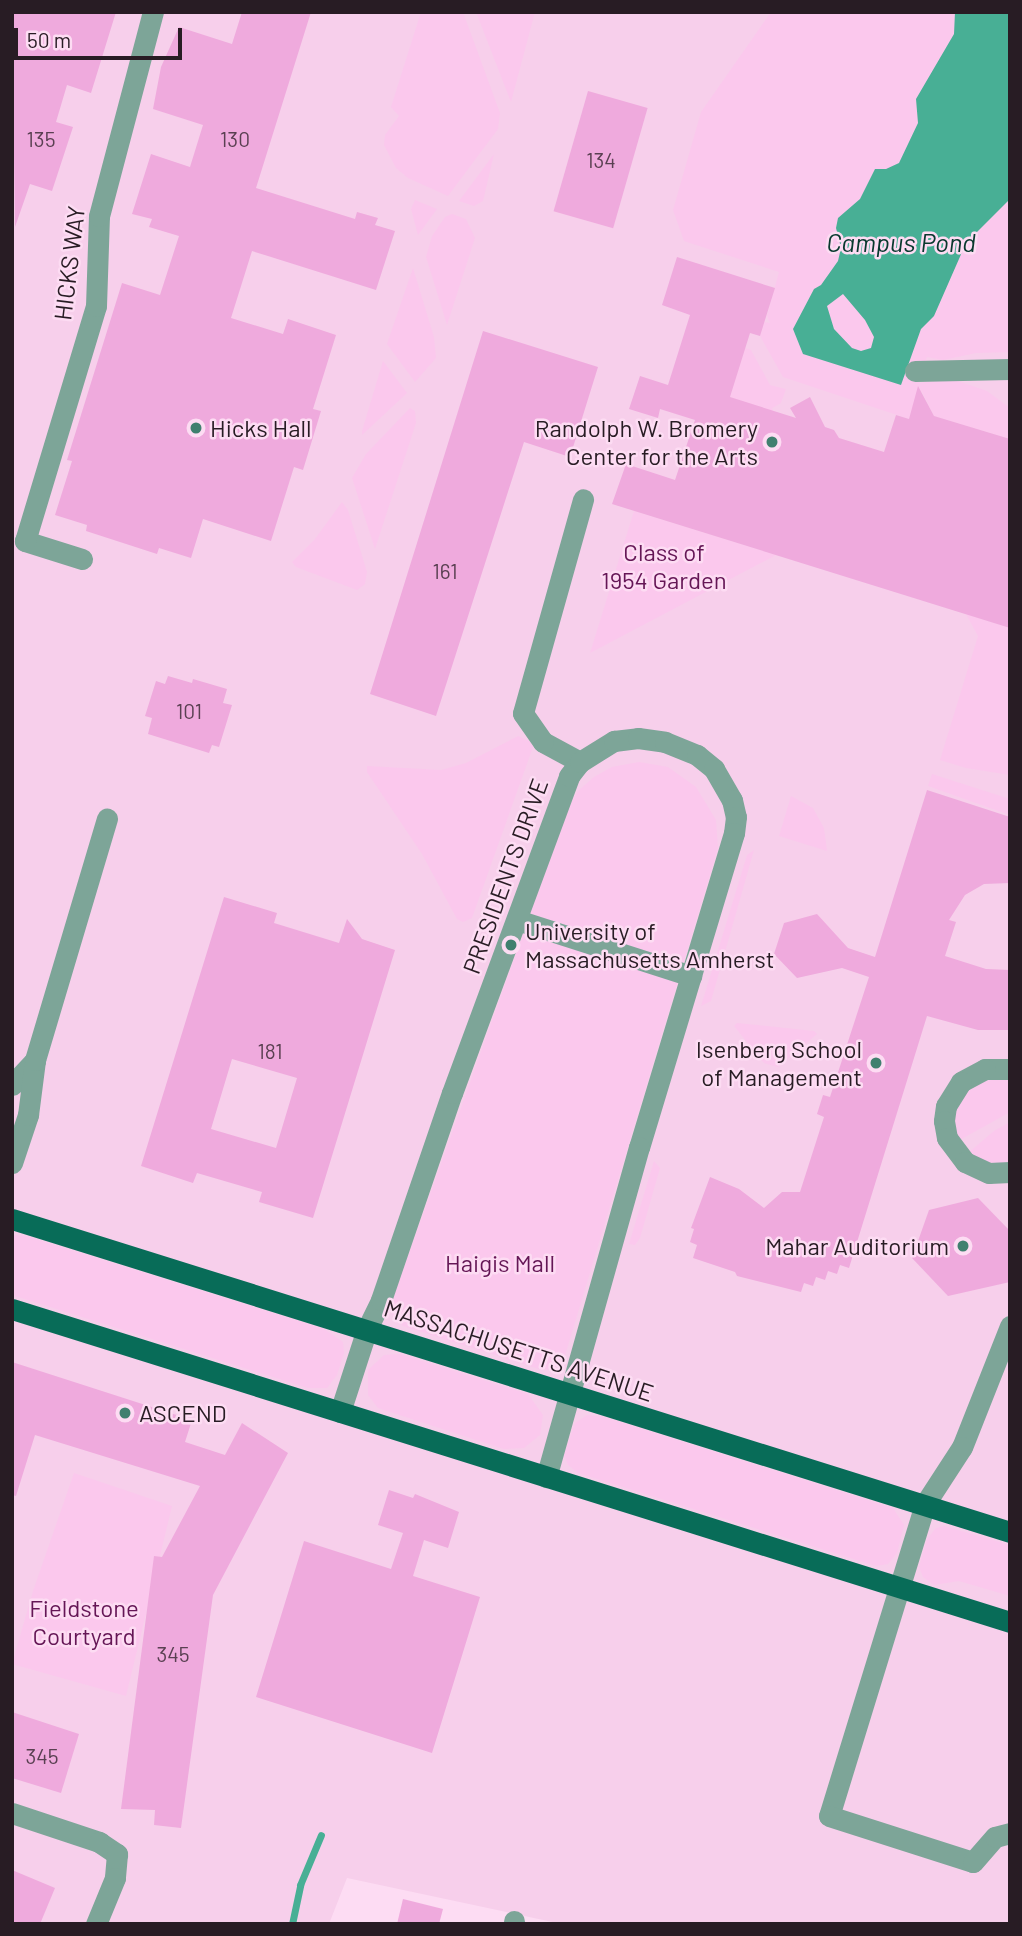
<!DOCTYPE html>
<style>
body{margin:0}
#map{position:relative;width:1022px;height:1936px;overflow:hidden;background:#fddcf3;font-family:Barlow,sans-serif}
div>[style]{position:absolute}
.built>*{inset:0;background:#f7cfeb}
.green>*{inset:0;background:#fbc8ed}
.water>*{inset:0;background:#48af95}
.stream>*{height:7px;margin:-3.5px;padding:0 3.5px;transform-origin:3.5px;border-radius:3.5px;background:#48af95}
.building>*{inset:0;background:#efaadd;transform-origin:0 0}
.minor>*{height:21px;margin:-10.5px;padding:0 10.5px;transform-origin:10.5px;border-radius:10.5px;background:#7da598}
.major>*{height:21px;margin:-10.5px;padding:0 10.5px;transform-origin:10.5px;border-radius:10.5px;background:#086c58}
.dots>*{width:19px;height:19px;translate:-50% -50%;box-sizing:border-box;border:4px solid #fddcf3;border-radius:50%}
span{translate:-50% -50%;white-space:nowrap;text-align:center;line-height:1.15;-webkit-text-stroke:5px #fddcf3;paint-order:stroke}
.number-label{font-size:21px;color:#5a4052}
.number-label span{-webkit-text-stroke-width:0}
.street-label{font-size:24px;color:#281c24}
.poi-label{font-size:24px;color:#281c24}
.left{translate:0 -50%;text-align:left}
.right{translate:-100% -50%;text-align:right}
.park-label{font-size:24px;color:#651656}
.water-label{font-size:26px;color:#08392e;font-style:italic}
.frame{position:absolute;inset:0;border:14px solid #281c24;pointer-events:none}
.scale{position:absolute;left:14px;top:28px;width:168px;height:32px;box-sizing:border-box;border:4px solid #281c24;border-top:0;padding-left:9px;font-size:21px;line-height:24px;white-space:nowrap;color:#281c24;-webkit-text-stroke:5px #fddcf3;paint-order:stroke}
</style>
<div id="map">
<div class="built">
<i style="clip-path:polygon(12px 12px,1010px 12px,1010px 1924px,562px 1924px,347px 1878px,329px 1924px,12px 1924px)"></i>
</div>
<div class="green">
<i style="clip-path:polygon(421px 12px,463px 12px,500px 113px,498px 129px,448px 196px,408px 178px,396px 168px,384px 145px,385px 135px,399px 116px,391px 107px)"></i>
<i style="clip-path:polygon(476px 12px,535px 12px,511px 102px)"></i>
<i style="clip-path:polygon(771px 12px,1010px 12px,1010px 352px,976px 353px,943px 360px,927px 357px,919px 383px,949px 378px,987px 391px,1010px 408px,1010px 439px,934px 416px,922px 392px,918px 390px,909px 419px,783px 377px,760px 336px,764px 322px,770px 323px,767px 316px,779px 272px,684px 241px,673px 210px,701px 112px)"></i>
<i style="clip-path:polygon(494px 154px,483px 201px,474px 206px,459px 201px)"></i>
<i style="clip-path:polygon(415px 200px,437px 209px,418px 235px,411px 209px)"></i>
<i style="clip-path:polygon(452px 214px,466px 219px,475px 238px,447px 325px,426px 257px,432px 236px,445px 217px)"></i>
<i style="clip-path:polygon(413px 268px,434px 337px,436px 358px,415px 382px,387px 344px)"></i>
<i style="clip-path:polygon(745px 348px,751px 350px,770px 385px,786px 389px,781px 403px,772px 408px,775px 415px,730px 397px)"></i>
<i style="clip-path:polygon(383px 361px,407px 393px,362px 435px,362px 431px)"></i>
<i style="clip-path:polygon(410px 408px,415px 411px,416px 423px,375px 549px,352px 478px,366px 454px)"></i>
<i style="clip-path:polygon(342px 502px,348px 510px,367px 572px,365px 584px,357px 590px,296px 567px,292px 562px,315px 539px)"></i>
<i style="clip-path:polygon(634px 511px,776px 555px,590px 653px)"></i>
<i style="clip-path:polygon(966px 614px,1010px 628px,1010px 775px,966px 768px,940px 760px,978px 636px)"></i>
<i style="clip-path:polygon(518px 736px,529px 741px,533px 747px,472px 918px,463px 922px,457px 919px,422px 854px,367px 772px,367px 766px,441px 770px,466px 763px)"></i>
<i style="clip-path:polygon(639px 762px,668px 767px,696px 787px,716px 820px,718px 848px,564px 1359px,553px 1369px,539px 1369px,403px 1326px,392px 1314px,391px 1304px,568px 808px,578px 791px,594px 777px,612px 767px)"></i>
<i style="clip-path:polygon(932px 774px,1010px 799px,1010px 815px,928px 786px)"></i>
<i style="clip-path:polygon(791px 796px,813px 808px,824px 828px,827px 851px,779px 836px)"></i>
<i style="clip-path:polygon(754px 850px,711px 1001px,701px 1006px,747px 855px)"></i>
<i style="clip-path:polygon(737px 1023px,814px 1031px,817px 1034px,778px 1067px,764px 1063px,734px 1026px)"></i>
<i style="clip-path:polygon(987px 1077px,1010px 1078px,1010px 1112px,958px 1141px,955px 1135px,954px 1108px,966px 1088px)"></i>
<i style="clip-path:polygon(1010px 1122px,1010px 1164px,990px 1165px,967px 1154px,994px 1131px)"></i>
<i style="clip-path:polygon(654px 1161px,660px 1168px,640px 1238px,635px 1245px,629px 1244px)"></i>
<i style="clip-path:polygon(12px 1235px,26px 1236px,324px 1329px,343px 1342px,344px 1353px,337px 1375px,327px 1388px,308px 1388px,12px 1295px)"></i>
<i style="clip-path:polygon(400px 1354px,528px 1394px,543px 1415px,540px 1435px,524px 1448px,504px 1449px,378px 1408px,368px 1395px,368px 1370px,384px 1355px)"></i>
<i style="clip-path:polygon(587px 1415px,604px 1417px,893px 1508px,904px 1525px,897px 1553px,888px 1564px,876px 1566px,578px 1473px,568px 1465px,564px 1455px,575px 1423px)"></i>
<i style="clip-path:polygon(74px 1473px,172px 1506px,126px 1696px,12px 1664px,33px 1591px)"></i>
<i style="clip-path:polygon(944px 1526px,1010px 1545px,1010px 1596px,959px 1581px,934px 1585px,923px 1577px,919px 1567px,927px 1539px,936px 1528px)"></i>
</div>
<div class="water">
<i style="clip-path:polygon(evenodd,955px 12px,1010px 12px,1010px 199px,966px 243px,934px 316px,921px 329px,901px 385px,803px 354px,793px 329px,814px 289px,821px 285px,838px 261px,841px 248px,836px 228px,838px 218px,860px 199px,875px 169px,886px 169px,899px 163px,918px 123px,916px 99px,954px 34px,955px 12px,843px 294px,865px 320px,874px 337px,871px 348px,861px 351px,852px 348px,834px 329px,827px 306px,843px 294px)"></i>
</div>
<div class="stream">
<i style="left:292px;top:1924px;width:40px;rotate:-78deg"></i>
<i style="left:300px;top:1885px;width:54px;rotate:-67.2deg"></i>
</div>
<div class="building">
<i style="clip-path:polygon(12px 12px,116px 12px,91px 93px,67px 85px,56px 122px,73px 127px,52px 191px,30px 184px,15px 227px)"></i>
<i style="clip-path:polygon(242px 12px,311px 12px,256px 188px,355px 219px,357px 212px,378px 218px,375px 225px,395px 231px,376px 290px,252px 251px,231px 318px,283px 334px,288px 319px,336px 335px,313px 409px,321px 411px,303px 470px,294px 467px,271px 541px,203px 519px,191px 558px,159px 548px,157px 554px,86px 531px,87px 525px,55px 515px,72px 461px,67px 460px,122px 283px,160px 295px,179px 236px,149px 227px,152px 219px,132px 214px,151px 154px,190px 167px,203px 125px,153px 109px,161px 67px,179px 27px,232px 44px)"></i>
<i style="left:588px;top:91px;width:62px;height:125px;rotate:16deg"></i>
<i style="clip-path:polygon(677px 257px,775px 288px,760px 336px,750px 333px,730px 397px,796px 418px,790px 408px,810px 397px,825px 427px,834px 430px,839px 438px,884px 452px,896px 415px,909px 419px,918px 386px,934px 416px,1010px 439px,1010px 628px,612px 504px,626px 464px,675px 480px,695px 420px,660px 409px,658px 418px,629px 409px,640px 376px,668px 385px,690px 315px,662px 305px)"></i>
<i style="clip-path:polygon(483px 331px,598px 367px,570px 457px,524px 442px,436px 716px,370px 694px)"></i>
<i style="clip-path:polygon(168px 676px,192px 683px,193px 679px,227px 689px,223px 703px,232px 705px,219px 747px,212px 745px,209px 753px,148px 734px,152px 718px,145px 716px,156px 681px,165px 684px)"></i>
<i style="clip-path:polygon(927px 790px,1010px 817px,1010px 883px,984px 884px,965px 895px,949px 920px,956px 922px,945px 956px,986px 969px,1010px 970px,1010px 1030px,978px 1030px,927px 1016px,849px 1268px,840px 1265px,837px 1274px,828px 1271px,825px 1280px,816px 1277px,813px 1286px,804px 1283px,801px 1292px,737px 1276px,735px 1272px,693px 1258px,697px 1245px,690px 1242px,694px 1229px,691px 1228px,710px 1177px,739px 1189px,764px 1208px,782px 1192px,800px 1192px,824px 1117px,817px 1114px,823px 1095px,830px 1097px,869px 977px,842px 968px,797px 978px,774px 954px,784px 923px,817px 914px,848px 948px,875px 957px)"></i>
<i style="clip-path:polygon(evenodd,224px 897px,277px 913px,274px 923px,339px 943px,347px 919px,362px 939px,395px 950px,313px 1218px,259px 1202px,262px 1192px,197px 1173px,193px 1183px,141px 1166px,224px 897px,232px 1059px,297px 1078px,276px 1148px,211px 1129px,232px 1059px)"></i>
<i style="clip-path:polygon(978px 1198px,1010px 1231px,1010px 1282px,948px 1296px,912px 1258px,929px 1210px)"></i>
<i style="clip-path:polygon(12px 1362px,192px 1420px,185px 1442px,225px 1455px,242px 1423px,288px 1453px,213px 1595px,181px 1828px,154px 1825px,155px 1810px,121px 1809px,154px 1556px,162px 1557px,200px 1486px,35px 1435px,16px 1496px,12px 1495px)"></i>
<i style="clip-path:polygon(389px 1490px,413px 1498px,415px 1494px,459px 1512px,448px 1548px,424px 1540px,413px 1576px,480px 1597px,432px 1753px,256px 1697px,304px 1541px,391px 1569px,403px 1533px,378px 1525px)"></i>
<i style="clip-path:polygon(12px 1712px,79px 1734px,61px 1793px,12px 1778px)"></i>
<i style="clip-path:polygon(12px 1870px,55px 1888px,40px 1924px,12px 1924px)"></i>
<i style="clip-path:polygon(403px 1899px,443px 1909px,439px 1924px,397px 1924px)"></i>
</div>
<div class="minor">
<i style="left:915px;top:371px;width:95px;rotate:-1.2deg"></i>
<i style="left:82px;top:559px;width:60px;rotate:-162.5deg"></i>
<i style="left:25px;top:541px;width:245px;rotate:-73.2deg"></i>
<i style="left:96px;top:306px;width:90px;rotate:-88.1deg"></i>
<i style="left:99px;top:216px;width:211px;rotate:-75.2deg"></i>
<i style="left:580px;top:762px;width:42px;rotate:-151.6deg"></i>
<i style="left:543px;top:742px;width:35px;rotate:-125deg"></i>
<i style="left:523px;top:713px;width:222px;rotate:-74.3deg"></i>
<i style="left:517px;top:920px;width:183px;rotate:17.8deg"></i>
<i style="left:1010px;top:1069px;width:25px;rotate:180deg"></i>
<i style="left:985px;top:1069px;width:27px;rotate:152deg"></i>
<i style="left:961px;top:1082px;width:28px;rotate:122deg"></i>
<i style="left:946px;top:1106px;width:15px;rotate:98deg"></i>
<i style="left:944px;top:1121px;width:17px;rotate:80deg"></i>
<i style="left:947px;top:1138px;width:30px;rotate:53deg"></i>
<i style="left:965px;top:1162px;width:26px;rotate:25deg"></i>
<i style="left:989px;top:1173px;width:21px;rotate:-3deg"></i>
<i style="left:12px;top:1085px;width:34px;rotate:-47deg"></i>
<i style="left:12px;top:1163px;width:51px;rotate:-71.6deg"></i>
<i style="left:28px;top:1115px;width:55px;rotate:-82.7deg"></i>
<i style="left:35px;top:1060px;width:252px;rotate:-73.4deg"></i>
<i style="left:1010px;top:1326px;width:130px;rotate:111.6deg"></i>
<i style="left:962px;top:1447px;width:68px;rotate:123deg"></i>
<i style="left:925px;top:1504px;width:326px;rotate:107.1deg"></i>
<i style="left:829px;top:1816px;width:151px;rotate:17.7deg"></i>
<i style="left:973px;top:1862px;width:33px;rotate:-49deg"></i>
<i style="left:995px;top:1837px;width:16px;rotate:-15deg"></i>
<i style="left:340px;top:1412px;width:87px;rotate:-72deg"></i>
<i style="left:367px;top:1329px;width:32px;rotate:-64deg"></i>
<i style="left:381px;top:1300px;width:219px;rotate:-71.1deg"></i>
<i style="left:452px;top:1093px;width:338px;rotate:-69.7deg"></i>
<i style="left:569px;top:776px;width:18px;rotate:-52deg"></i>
<i style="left:580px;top:762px;width:40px;rotate:-32deg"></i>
<i style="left:614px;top:741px;width:24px;rotate:-7deg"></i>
<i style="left:638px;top:738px;width:27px;rotate:8deg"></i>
<i style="left:665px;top:742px;width:35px;rotate:22deg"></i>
<i style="left:697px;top:755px;width:22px;rotate:39deg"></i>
<i style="left:714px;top:769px;width:36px;rotate:60deg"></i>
<i style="left:732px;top:800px;width:17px;rotate:77deg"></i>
<i style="left:736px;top:817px;width:16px;rotate:97deg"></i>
<i style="left:734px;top:833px;width:328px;rotate:106.8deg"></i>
<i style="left:639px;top:1147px;width:343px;rotate:105.7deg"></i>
<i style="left:12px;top:1813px;width:92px;rotate:18.4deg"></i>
<i style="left:99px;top:1842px;width:22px;rotate:34deg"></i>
<i style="left:117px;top:1854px;width:24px;rotate:95deg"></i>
<i style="left:115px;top:1878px;width:50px;rotate:112.4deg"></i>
<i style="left:514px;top:1924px;width:3px;rotate:-90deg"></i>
</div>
<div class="major">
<i style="left:12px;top:1219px;width:1046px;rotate:17.41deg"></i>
<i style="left:12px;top:1309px;width:1046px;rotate:17.41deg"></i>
</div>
<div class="dots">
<i style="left:196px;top:428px;background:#40806f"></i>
<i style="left:772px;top:442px;background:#40806f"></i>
<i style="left:511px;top:945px;background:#40806f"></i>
<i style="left:876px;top:1063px;background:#40806f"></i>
<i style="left:963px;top:1246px;background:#40806f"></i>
<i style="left:125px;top:1413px;background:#40806f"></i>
</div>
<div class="number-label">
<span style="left:41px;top:139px">135</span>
<span style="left:235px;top:139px">130</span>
<span style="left:601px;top:160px">134</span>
<span style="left:445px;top:571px">161</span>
<span style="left:189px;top:711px">101</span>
<span style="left:270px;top:1051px">181</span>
<span style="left:173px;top:1654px">345</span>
<span style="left:42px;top:1756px">345</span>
</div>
<div class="street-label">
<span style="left:69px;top:263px;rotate:-83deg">HICKS WAY</span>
<span style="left:505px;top:876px;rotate:-70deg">PRESIDENTS DRIVE</span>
<span style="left:519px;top:1350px;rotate:18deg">MASSACHUSETTS AVENUE</span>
</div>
<div class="poi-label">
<span class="left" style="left:210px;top:428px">Hicks Hall</span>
<span class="right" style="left:758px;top:442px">Randolph W. Bromery<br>Center for the Arts</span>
<span class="left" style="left:525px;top:945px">University of<br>Massachusetts Amherst</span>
<span class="right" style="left:862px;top:1063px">Isenberg School<br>of Management</span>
<span class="right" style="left:949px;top:1246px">Mahar Auditorium</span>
<span class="left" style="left:139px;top:1413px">ASCEND</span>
</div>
<div class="park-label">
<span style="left:664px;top:566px">Class of<br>1954 Garden</span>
<span style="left:500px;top:1263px">Haigis Mall</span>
<span style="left:84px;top:1622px">Fieldstone<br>Courtyard</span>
</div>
<div class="water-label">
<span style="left:901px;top:242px">Campus Pond</span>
</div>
<div class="frame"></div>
<div class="scale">50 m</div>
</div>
